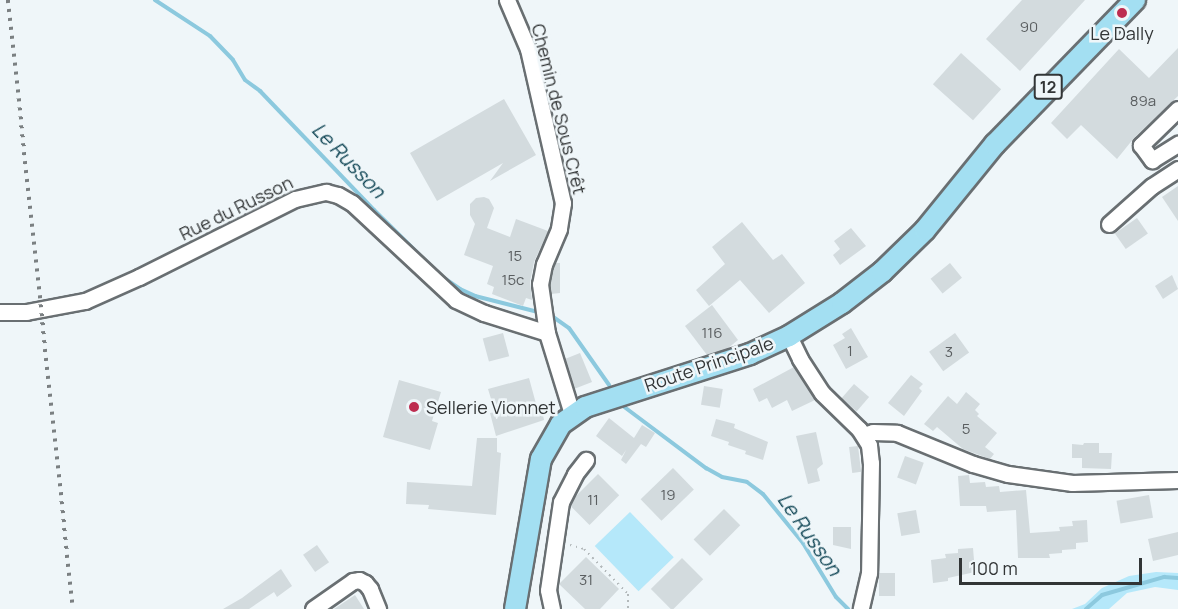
<!DOCTYPE html>
<meta charset="utf-8">
<style>
body{margin:0}
#map{position:relative;width:1178px;height:609px;overflow:hidden;background:#eff6f9;font-family:Manrope,sans-serif}
div>[style]{position:absolute}
.green>*{inset:0;background:#b5e8fa;transform-origin:0 0}
.stream>*{height:4px;margin:-2px;padding:0 2px;transform-origin:2px;border-radius:2px;background:#8cc9de}
.building>*{inset:0;background:#d3dbde;transform-origin:0 0}
.path>*{height:2px;margin-top:-1px;transform-origin:0;background:repeating-linear-gradient(90deg,#b3b9bb 0 1.5px,transparent 0 6px)}
.roads{filter:drop-shadow(2px 0 #696f72) drop-shadow(-2px 0 #696f72) drop-shadow(0 2px #696f72) drop-shadow(0 -2px #696f72)}
.minor>*{height:15px;margin:-7.5px;padding:0 7.5px;transform-origin:7.5px;border-radius:7.5px;background:#fff}
.major>*{height:20px;margin:-10px;padding:0 10px;transform-origin:10px;border-radius:10px;background:#a3dff2}
.rail>*{height:4px;margin-top:-2px;transform-origin:0;background:repeating-linear-gradient(90deg,#7b8082 0 3px,transparent 0 9px)}
.dots>*{width:16px;height:16px;translate:-50% -50%;box-sizing:border-box;border:3px solid #eff6f9;border-radius:50%}
span{translate:-50% -50%;white-space:nowrap;text-align:center;line-height:1.15;-webkit-text-stroke:5px #eff6f9;paint-order:stroke}
.number-label{font-size:15px;color:#5a5e60}
.number-label span{-webkit-text-stroke-width:0}
.shield-label span{padding:2px 4px;background:#eff6f9;border:2px solid;border-radius:4px;-webkit-text-stroke-width:0}
.shield-label{font-size:16px;color:#323536;font-weight:700}
.poi-label{font-size:18px;color:#323536}
.left{translate:0 -50%;text-align:left}
.street-label{font-size:18px;color:#323536}
.water-label{font-size:20px;color:#134857;font-style:italic}
.scale{position:absolute;left:959px;top:558px;width:183px;height:27px;box-sizing:border-box;border:3px solid #323536;border-top:0;padding-left:8px;font-size:18px;line-height:21px;white-space:nowrap;color:#323536;-webkit-text-stroke:4px #eff6f9;paint-order:stroke}
</style>
<div id="map">
<div class="green">
<i style="left:630px;top:512px;width:63px;height:49px;rotate:46deg"></i>
<i style="clip-path:polygon(1156px 572px,1178px 573px,1178px 590px,1155px 587px,1127px 593px,1109px 609px,1072px 609px,1085px 604px,1102px 588px,1129px 576px)"></i>
</div>
<div class="stream">
<i style="left:155px;top:0;width:66px;rotate:33.2deg"></i>
<i style="left:210px;top:36px;width:33px;rotate:46deg"></i>
<i style="left:233px;top:60px;width:23px;rotate:59deg"></i>
<i style="left:245px;top:80px;width:19px;rotate:36deg"></i>
<i style="left:260px;top:91px;width:165px;rotate:46.2deg"></i>
<i style="left:374px;top:210px;width:94px;rotate:44.6deg"></i>
<i style="left:441px;top:276px;width:23px;rotate:34deg"></i>
<i style="left:460px;top:289px;width:17px;rotate:25deg"></i>
<i style="left:475px;top:296px;width:65px;rotate:14.3deg"></i>
<i style="left:549px;top:314px;width:24px;rotate:35deg"></i>
<i style="left:569px;top:328px;width:70px;rotate:54.9deg"></i>
<i style="left:623px;top:406px;width:104px;rotate:36.8deg"></i>
<i style="left:706px;top:468px;width:18px;rotate:29deg"></i>
<i style="left:722px;top:477px;width:25px;rotate:11deg"></i>
<i style="left:747px;top:482px;width:20px;rotate:37deg"></i>
<i style="left:763px;top:494px;width:63px;rotate:50.8deg"></i>
<i style="left:803px;top:543px;width:63px;rotate:58.6deg"></i>
<i style="left:836px;top:597px;width:17px;rotate:45deg"></i>
<i style="left:1086px;top:609px;width:21px;rotate:-41deg"></i>
<i style="left:1102px;top:595px;width:65px;rotate:-16.2deg"></i>
<i style="left:1164px;top:577px;width:14px;rotate:4deg"></i>
</div>
<div class="building">
<i style="clip-path:polygon(1022px 0,1085px 0,1020px 71px,986px 39px)"></i>
<i style="clip-path:polygon(1178px 48px,1178px 96px,1134px 138px,1117px 159px,1081px 125px,1067px 139px,1051px 123px,1119px 49px,1149px 78px)"></i>
<i style="left:961px;top:53px;width:54px;height:42px;rotate:42deg"></i>
<i style="clip-path:polygon(504px 99px,536px 155px,490px 181px,503px 163px,437px 201px,410px 153px)"></i>
<i style="clip-path:polygon(1178px 186px,1178px 221px,1162px 197px)"></i>
<i style="clip-path:polygon(484px 197px,489px 199px,494px 208px,487px 228px,510px 237px,516px 219px,548px 231px,534px 262px,530px 282px,532px 300px,526px 298px,523px 306px,492px 294px,494px 287px,487px 284px,493px 266px,464px 255px,475px 224px,470px 215px,470px 204px,476px 198px)"></i>
<i style="left:1137px;top:218px;width:19px;height:27px;rotate:55deg"></i>
<i style="clip-path:polygon(742px 222px,773px 260px,782px 254px,805px 283px,769px 313px,740px 280px,709px 306px,696px 290px,725px 264px,712px 247px)"></i>
<i style="clip-path:polygon(851px 228px,866px 246px,840px 265px,833px 255px,840px 249px,834px 241px)"></i>
<i style="clip-path:polygon(555px 263px,560px 263px,560px 293px,551px 294px,550px 284px)"></i>
<i style="left:950px;top:263px;width:19px;height:25px;rotate:51deg"></i>
<i style="clip-path:polygon(1172px 275px,1178px 289px,1163px 299px,1155px 286px)"></i>
<i style="clip-path:polygon(712px 305px,738px 340px,727px 349px,707px 355px,685px 326px)"></i>
<i style="clip-path:polygon(851px 328px,868px 357px,846px 369px,833px 345px,845px 338px,842px 334px)"></i>
<i style="left:503px;top:333px;width:24px;height:21px;rotate:75deg"></i>
<i style="left:955px;top:333px;width:24px;height:32px;rotate:54deg"></i>
<i style="clip-path:polygon(580px 353px,592px 382px,574px 389px,565px 359px)"></i>
<i style="clip-path:polygon(794px 367px,815px 400px,792px 411px,787px 400px,772px 408px,767px 398px,759px 402px,753px 389px)"></i>
<i style="clip-path:polygon(911px 375px,923px 384px,919px 388px,922px 391px,904px 416px,888px 403px)"></i>
<i style="clip-path:polygon(529px 378px,538px 411px,542px 410px,544px 420px,496px 436px,490px 413px,495px 412px,488px 389px)"></i>
<i style="clip-path:polygon(399px 380px,441px 392px,432px 421px,438px 423px,430px 450px,383px 437px)"></i>
<i style="left:854px;top:384px;width:20px;height:19px;rotate:41deg"></i>
<i style="left:704px;top:386px;width:19px;height:19px;rotate:9deg"></i>
<i style="clip-path:polygon(966px 392px,980px 404px,975px 410px,979px 414px,977px 416px,997px 433px,985px 447px,994px 454px,990px 459px,963px 449px,937px 427px,933px 431px,924px 424px,948px 396px,957px 404px)"></i>
<i style="clip-path:polygon(609px 418px,634px 438px,642px 425px,655px 433px,646px 447px,641px 444px,626px 464px,621px 460px,626px 450px,622px 456px,596px 436px)"></i>
<i style="clip-path:polygon(716px 419px,735px 424px,734px 428px,768px 442px,763px 460px,745px 454px,746px 451px,728px 445px,729px 442px,711px 436px)"></i>
<i style="clip-path:polygon(816px 432px,823px 464px,817px 469px,820px 481px,808px 484px,796px 436px)"></i>
<i style="clip-path:polygon(477px 438px,497px 438px,497px 452px,501px 453px,496px 515px,428px 509px,429px 505px,406px 504px,407px 482px,472px 486px)"></i>
<i style="clip-path:polygon(1084px 443px,1099px 443px,1099px 453px,1112px 453px,1111px 469px,1082px 468px,1082px 458px,1072px 458px,1072px 444px,1083px 445px)"></i>
<i style="left:858px;top:446px;width:26px;height:9px;rotate:83deg"></i>
<i style="left:905px;top:456px;width:20px;height:23px;rotate:20deg"></i>
<i style="left:673px;top:468px;width:30px;height:45px;rotate:46deg"></i>
<i style="left:598px;top:474px;width:30px;height:42px;rotate:45deg"></i>
<i style="clip-path:polygon(969px 475px,970px 483px,985px 482px,986px 487px,999px 486px,1000px 492px,1026px 490px,1030px 533px,1060px 531px,1059px 527px,1073px 526px,1072px 521px,1087px 520px,1088px 542px,1076px 543px,1076px 549px,1062px 550px,1062px 553px,1049px 554px,1050px 558px,1018px 558px,1016px 510px,987px 512px,986px 506px,960px 506px,958px 476px)"></i>
<i style="left:1149px;top:495px;width:23px;height:33px;rotate:80deg"></i>
<i style="left:724px;top:509px;width:23px;height:43px;rotate:45deg"></i>
<i style="left:916px;top:510px;width:23px;height:19px;rotate:80deg"></i>
<i style="clip-path:polygon(833px 527px,851px 527px,851px 549px,833px 545px)"></i>
<i style="clip-path:polygon(1178px 532px,1178px 555px,1153px 561px,1148px 539px)"></i>
<i style="left:317px;top:545px;width:21px;height:17px;rotate:55deg"></i>
<i style="clip-path:polygon(973px 548px,975px 572px,948px 578px,948px 581px,933px 583px,931px 560px,946px 558px,945px 554px,958px 553px,958px 549px)"></i>
<i style="clip-path:polygon(586px 557px,619px 589px,600px 609px,585px 609px,559px 584px)"></i>
<i style="left:682px;top:558px;width:30px;height:44px;rotate:45deg"></i>
<i style="clip-path:polygon(281px 569px,292px 586px,277px 597px,274px 592px,249px 609px,223px 609px,242px 598px)"></i>
<i style="left:879px;top:573px;width:16px;height:23px"></i>
<i style="clip-path:polygon(355px 595px,364px 609px,334px 609px)"></i>
</div>
<div class="path">
<i style="left:570px;top:545px;width:15px;rotate:16deg"></i>
<i style="left:584px;top:549px;width:63px;rotate:45.6deg"></i>
<i style="left:628px;top:594px;width:15px;rotate:90deg"></i>
</div>
<div class="roads">
<div class="minor">
<i style="left:507px;top:0;width:53px;rotate:66.8deg"></i>
<i style="left:528px;top:49px;width:158px;rotate:77.2deg"></i>
<i style="left:563px;top:203px;width:26px;rotate:99deg"></i>
<i style="left:559px;top:229px;width:38px;rotate:113deg"></i>
<i style="left:544px;top:264px;width:20px;rotate:101deg"></i>
<i style="left:540px;top:284px;width:49px;rotate:81.9deg"></i>
<i style="left:1178px;top:109px;width:52px;rotate:135.8deg"></i>
<i style="left:1141px;top:145px;width:19px;rotate:54deg"></i>
<i style="left:1152px;top:160px;width:31px;rotate:-32deg"></i>
<i style="left:1109px;top:224px;width:57px;rotate:-41.5deg"></i>
<i style="left:1152px;top:186px;width:31px;rotate:-33deg"></i>
<i style="left:0;top:312px;width:26px"></i>
<i style="left:26px;top:312px;width:60px;rotate:-10.6deg"></i>
<i style="left:85px;top:301px;width:59px;rotate:-24deg"></i>
<i style="left:139px;top:277px;width:174px;rotate:-26.6deg"></i>
<i style="left:295px;top:199px;width:32px;rotate:-13deg"></i>
<i style="left:326px;top:192px;width:12px;rotate:14deg"></i>
<i style="left:338px;top:195px;width:16px;rotate:30deg"></i>
<i style="left:352px;top:203px;width:142px;rotate:43deg"></i>
<i style="left:456px;top:300px;width:31px;rotate:25deg"></i>
<i style="left:484px;top:313px;width:66px;rotate:17.6deg"></i>
<i style="left:547px;top:333px;width:85px;rotate:72.8deg"></i>
<i style="left:789px;top:336px;width:25px;rotate:64deg"></i>
<i style="left:800px;top:359px;width:40px;rotate:57.1deg"></i>
<i style="left:822px;top:393px;width:52px;rotate:44.2deg"></i>
<i style="left:859px;top:429px;width:19px;rotate:58deg"></i>
<i style="left:869px;top:445px;width:18px;rotate:84deg"></i>
<i style="left:871px;top:463px;width:110px;rotate:91deg"></i>
<i style="left:869px;top:573px;width:37px;rotate:103deg"></i>
<i style="left:864px;top:435px;width:9px;rotate:-18deg"></i>
<i style="left:873px;top:432px;width:24px;rotate:2deg"></i>
<i style="left:897px;top:433px;width:82px;rotate:22.2deg"></i>
<i style="left:973px;top:464px;width:36px;rotate:16deg"></i>
<i style="left:1008px;top:474px;width:65px;rotate:8deg"></i>
<i style="left:1072px;top:483px;width:106px;rotate:-1.6deg"></i>
<i style="left:313px;top:609px;width:49px;rotate:-35deg"></i>
<i style="left:353px;top:581px;width:6px;rotate:-9deg"></i>
<i style="left:359px;top:580px;width:7px;rotate:27deg"></i>
<i style="left:365px;top:583px;width:8px;rotate:50deg"></i>
<i style="left:370px;top:589px;width:22px;rotate:68deg"></i>
<i style="left:552px;top:609px;width:19px;rotate:-102deg"></i>
<i style="left:548px;top:590px;width:89px;rotate:-81.6deg"></i>
<i style="left:561px;top:502px;width:31px;rotate:-63deg"></i>
<i style="left:575px;top:474px;width:18px;rotate:-52deg"></i>
</div>
<div class="major">
<i style="left:515px;top:609px;width:152px;rotate:-80.2deg"></i>
<i style="left:541px;top:459px;width:40px;rotate:-60.3deg"></i>
<i style="left:561px;top:424px;width:29px;rotate:-35deg"></i>
<i style="left:585px;top:407px;width:173px;rotate:-17.8deg"></i>
<i style="left:750px;top:354px;width:43px;rotate:-24.8deg"></i>
<i style="left:789px;top:336px;width:62px;rotate:-31.9deg"></i>
<i style="left:842px;top:303px;width:51px;rotate:-37.8deg"></i>
<i style="left:882px;top:272px;width:60px;rotate:-44.3deg"></i>
<i style="left:925px;top:230px;width:111px;rotate:-50.9deg"></i>
<i style="left:995px;top:144px;width:201px;rotate:-45.8deg"></i>
</div>
</div>
<div class="rail">
<i style="left:8px;top:0;width:612px;rotate:83.91deg"></i>
</div>
<div class="dots">
<i style="left:1122px;top:13px;background:#bd2d50"></i>
<i style="left:414px;top:407px;background:#bd2d50"></i>
</div>
<div class="number-label">
<span style="left:1029px;top:27px">90</span>
<span style="left:1143px;top:101px">89a</span>
<span style="left:515px;top:256px">15</span>
<span style="left:513px;top:280px">15c</span>
<span style="left:712px;top:333px">116</span>
<span style="left:850px;top:351px">1</span>
<span style="left:949px;top:352px">3</span>
<span style="left:966px;top:429px">5</span>
<span style="left:668px;top:495px">19</span>
<span style="left:593px;top:500px">11</span>
<span style="left:586px;top:580px">31</span>
</div>
<div class="shield-label">
<span style="left:1048px;top:87px">12</span>
</div>
<div class="poi-label">
<span style="left:1122px;top:33px">Le Dally</span>
<span class="left" style="left:426px;top:407px">Sellerie Vionnet</span>
</div>
<div class="street-label">
<span style="left:559px;top:109px;rotate:76deg">Chemin de Sous Crêt</span>
<span style="left:236px;top:208px;rotate:-26deg">Rue du Russon</span>
<span style="left:709px;top:364px;rotate:-19deg">Route Principale</span>
</div>
<div class="water-label">
<span style="left:349px;top:160px;rotate:46deg">Le Russon</span>
<span style="left:810px;top:534px;rotate:55deg">Le Russon</span>
</div>
<div class="scale">100 m</div>
</div>
